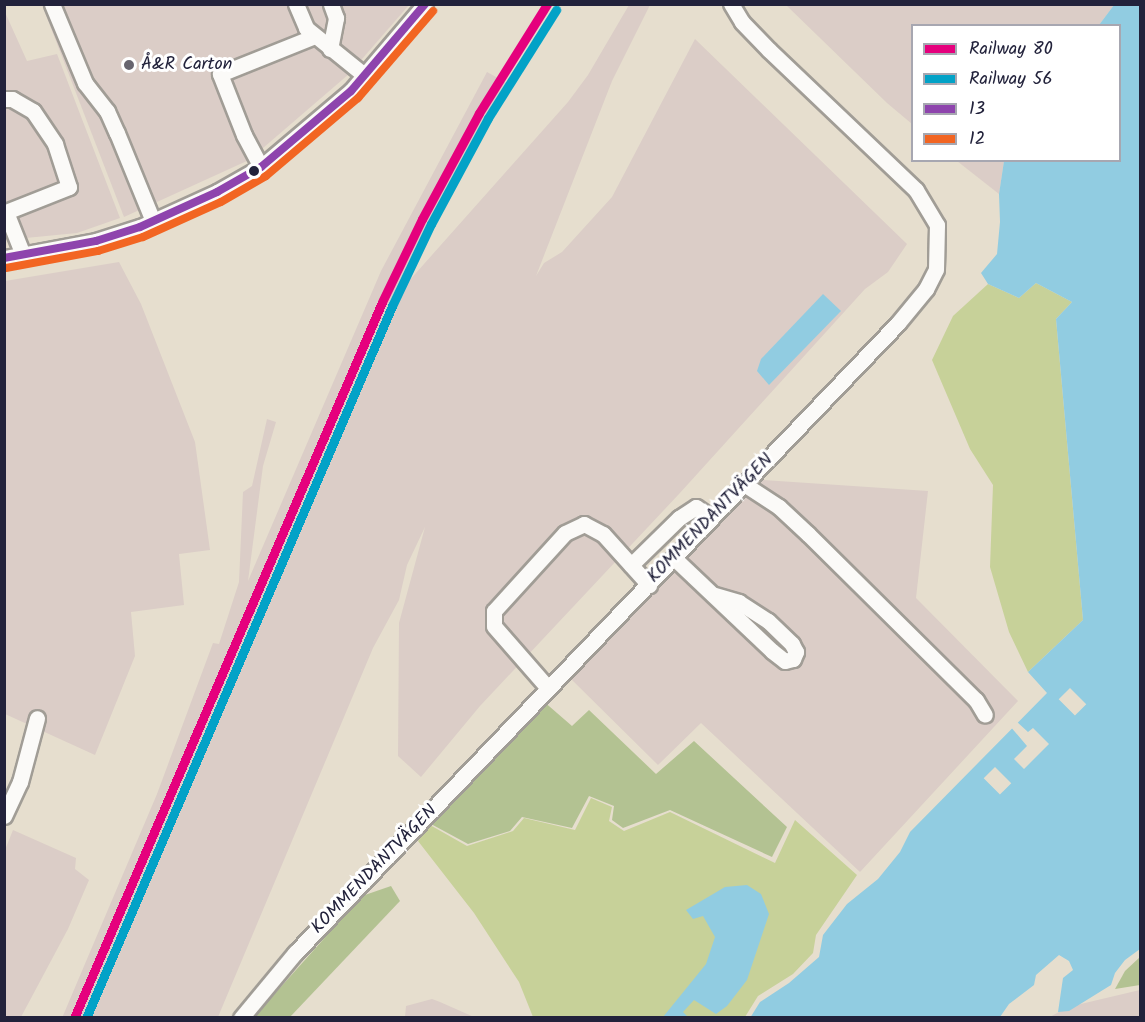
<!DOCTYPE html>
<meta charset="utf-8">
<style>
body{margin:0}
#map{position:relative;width:1145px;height:1022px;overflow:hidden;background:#e6dece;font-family:Kalam,sans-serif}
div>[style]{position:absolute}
.industrial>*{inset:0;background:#dbcdc7}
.green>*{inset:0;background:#c7d199}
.forest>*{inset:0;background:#b3c292}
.water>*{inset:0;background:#91cce1}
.pier>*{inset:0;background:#e6dece;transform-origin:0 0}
.roads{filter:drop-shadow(2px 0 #a19d96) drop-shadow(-2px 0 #a19d96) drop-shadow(0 2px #a19d96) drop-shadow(0 -2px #a19d96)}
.minor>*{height:15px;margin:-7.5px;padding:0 7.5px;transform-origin:7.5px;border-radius:7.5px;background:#fbfaf8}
.bus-1>*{height:8px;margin:-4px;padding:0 4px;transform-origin:4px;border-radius:4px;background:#8e44ad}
.bus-2>*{height:8px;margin:-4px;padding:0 4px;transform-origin:4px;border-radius:4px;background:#f26522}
.rail-1>*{height:9px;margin:-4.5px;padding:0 4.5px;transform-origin:4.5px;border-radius:4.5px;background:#e5007d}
.rail-2>*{height:9px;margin:-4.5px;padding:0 4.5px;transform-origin:4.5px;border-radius:4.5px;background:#02a2c7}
.dots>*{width:16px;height:16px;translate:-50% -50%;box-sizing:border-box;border:3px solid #fff;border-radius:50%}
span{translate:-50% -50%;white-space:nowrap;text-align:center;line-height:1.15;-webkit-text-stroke:6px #fff;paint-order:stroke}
.poi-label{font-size:18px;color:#22223b}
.left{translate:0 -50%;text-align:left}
.street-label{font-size:18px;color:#22223b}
.frame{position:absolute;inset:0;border:6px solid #22223b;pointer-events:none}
.legend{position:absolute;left:911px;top:24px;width:210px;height:138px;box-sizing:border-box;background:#fff;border:2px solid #a7a7b1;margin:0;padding:8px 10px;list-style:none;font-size:18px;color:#22223b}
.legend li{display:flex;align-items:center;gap:12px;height:30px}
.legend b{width:30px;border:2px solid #a7a7b1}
</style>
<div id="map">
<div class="industrial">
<i style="clip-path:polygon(42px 5px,409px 5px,349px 74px,249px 160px,124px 217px)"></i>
<i style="clip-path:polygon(629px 5px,650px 5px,612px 81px,536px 276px,544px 263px,562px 252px,612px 197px,695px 39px,907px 244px,888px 272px,865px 289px,679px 494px,480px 706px,421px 777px,398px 756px,399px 623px,425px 527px,407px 565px,399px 600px,373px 648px,218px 1017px,62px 1018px,157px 794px,213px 643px,219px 644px,239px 582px,243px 492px,252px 486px,267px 419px,276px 422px,263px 466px,248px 581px,381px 271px,487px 72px,507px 83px,406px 267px,408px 282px,568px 102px,588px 75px)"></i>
<i style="clip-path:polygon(786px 5px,1114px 5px,1099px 25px,912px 26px,912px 124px,887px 103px)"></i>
<i style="clip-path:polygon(4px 10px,27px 61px,57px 54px,120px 218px,77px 233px,5px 240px)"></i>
<i style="clip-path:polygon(957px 161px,1004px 161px,999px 194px)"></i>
<i style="clip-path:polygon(119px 262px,141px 304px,195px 442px,210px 550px,179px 554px,184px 605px,131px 612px,135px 656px,95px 755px,5px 714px,5px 281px)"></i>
<i style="clip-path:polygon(763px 480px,928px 491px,916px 598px,1018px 701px,860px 872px,701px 723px,658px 765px,571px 679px)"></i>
<i style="clip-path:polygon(13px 830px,76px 858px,75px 869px,89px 880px,68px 929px,21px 1017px,5px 1018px,5px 850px)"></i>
<i style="clip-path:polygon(1140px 990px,1140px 1017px,1048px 1018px,1068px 1007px)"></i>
<i style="clip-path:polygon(432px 999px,440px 1002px,474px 1017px,405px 1017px,406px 1006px)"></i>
</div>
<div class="green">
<i style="clip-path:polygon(1036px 283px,1072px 302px,1056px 319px,1083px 620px,1028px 672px,1009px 632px,990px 567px,993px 485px,970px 449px,932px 360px,953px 316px,988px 284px,1019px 298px)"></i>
<i style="clip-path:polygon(591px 798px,612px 807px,609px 821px,624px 831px,670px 812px,775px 863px,795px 820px,857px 875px,816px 935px,813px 953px,793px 974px,758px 996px,745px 1017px,533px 1017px,519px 982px,474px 913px,418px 841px,430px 825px,467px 846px,513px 831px,524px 818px,575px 830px)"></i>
</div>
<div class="forest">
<i style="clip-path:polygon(542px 700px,572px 726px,589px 710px,656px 774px,694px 741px,787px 827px,772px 857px,670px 810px,623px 828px,612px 820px,614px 806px,589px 796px,572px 828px,522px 817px,510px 831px,468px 844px,431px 824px)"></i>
<i style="clip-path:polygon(391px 886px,400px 901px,290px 1017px,254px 1017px,362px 896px)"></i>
<i style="clip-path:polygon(1140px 957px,1140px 985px,1115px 989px,1125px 971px)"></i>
</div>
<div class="water">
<i style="clip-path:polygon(1114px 5px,1140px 5px,1140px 949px,1125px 960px,1115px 973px,1111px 985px,1069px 1011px,1058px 1012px,1063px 978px,1073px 970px,1069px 961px,1059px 955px,1036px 975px,1034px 985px,1009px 1004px,1000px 1017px,750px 1018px,760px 1002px,789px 983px,819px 957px,823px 935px,847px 904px,878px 879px,900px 852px,910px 832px,1047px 693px,1028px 672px,1083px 620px,1056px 319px,1072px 302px,1036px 283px,1019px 298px,988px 284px,981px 273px,997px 254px,1000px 222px,999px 194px,1004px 161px,1120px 160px,1120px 26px,1099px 25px)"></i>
<i style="clip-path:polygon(823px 294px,841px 311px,769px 385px,757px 371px,761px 359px)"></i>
<i style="clip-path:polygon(747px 885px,761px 894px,769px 914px,747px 980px,727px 1006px,716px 1014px,694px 1000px,683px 1012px,688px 1017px,663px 1017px,706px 964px,715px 937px,703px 916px,693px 919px,686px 910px,725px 887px)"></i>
</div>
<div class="pier">
<i style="left:1070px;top:688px;width:23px;height:16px;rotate:45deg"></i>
<i style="clip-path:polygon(1016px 721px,1028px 732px,1033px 728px,1049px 744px,1024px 769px,1014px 759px,1027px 746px,1010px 726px)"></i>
<i style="left:995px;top:767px;width:23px;height:16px;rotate:45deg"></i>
</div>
<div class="roads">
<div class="minor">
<i style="left:52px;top:4px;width:86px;rotate:67.3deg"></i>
<i style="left:85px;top:83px;width:36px;rotate:52deg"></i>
<i style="left:107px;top:111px;width:24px;rotate:66deg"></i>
<i style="left:117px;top:133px;width:95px;rotate:67.8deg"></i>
<i style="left:296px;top:4px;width:26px;rotate:67deg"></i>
<i style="left:306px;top:28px;width:75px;rotate:39deg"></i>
<i style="left:330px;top:49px;width:32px;rotate:-79deg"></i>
<i style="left:336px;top:18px;width:15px;rotate:-110deg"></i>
<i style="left:4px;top:99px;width:8px"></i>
<i style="left:12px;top:99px;width:24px;rotate:30deg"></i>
<i style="left:33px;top:111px;width:40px;rotate:56deg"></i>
<i style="left:55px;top:144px;width:45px;rotate:72deg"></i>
<i style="left:69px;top:187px;width:68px;rotate:158.4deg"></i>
<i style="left:6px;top:212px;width:46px;rotate:68.4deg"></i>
<i style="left:261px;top:167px;width:36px;rotate:-118deg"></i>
<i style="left:244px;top:135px;width:66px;rotate:-111.5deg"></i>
<i style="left:220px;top:74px;width:102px;rotate:-21.8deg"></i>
<i style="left:4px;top:258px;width:94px;rotate:-10.5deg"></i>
<i style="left:96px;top:241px;width:46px;rotate:-17.7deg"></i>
<i style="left:140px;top:227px;width:85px;rotate:-24.4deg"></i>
<i style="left:217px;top:192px;width:51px;rotate:-29.6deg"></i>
<i style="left:261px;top:167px;width:118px;rotate:-40.2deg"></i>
<i style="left:351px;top:91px;width:114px;rotate:-49.6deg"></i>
<i style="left:744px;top:484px;width:42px;rotate:33.3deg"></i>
<i style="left:779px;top:507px;width:40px;rotate:43deg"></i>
<i style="left:808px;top:534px;width:236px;rotate:44.7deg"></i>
<i style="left:976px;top:700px;width:17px;rotate:59deg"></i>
<i style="left:674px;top:558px;width:135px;rotate:43.5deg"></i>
<i style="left:772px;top:651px;width:16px;rotate:38deg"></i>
<i style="left:785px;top:661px;width:8px;rotate:-14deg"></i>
<i style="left:793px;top:659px;width:8px;rotate:-67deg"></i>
<i style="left:796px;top:652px;width:9px;rotate:-117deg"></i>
<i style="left:792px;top:644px;width:33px;rotate:-136deg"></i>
<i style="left:768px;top:621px;width:35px;rotate:-147deg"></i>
<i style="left:739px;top:602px;width:26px;rotate:-164deg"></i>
<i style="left:631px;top:565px;width:67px;rotate:-44.4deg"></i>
<i style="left:679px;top:518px;width:20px;rotate:-33deg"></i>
<i style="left:696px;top:507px;width:19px;rotate:35deg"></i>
<i style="left:548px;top:688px;width:82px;rotate:-131.1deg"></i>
<i style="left:494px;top:626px;width:15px;rotate:-90deg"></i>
<i style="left:494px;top:611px;width:105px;rotate:-47.7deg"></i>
<i style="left:565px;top:533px;width:21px;rotate:-25deg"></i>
<i style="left:584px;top:524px;width:21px;rotate:28deg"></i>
<i style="left:603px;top:534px;width:69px;rotate:48deg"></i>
<i style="left:4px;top:816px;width:38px;rotate:-65deg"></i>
<i style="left:20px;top:782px;width:66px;rotate:-75.1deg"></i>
<i style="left:241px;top:1018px;width:85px;rotate:-50.3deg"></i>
<i style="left:295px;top:953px;width:872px;rotate:-46.25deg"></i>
<i style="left:898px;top:323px;width:44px;rotate:-50.5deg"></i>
<i style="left:926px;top:289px;width:22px;rotate:-63deg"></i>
<i style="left:936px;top:269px;width:44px;rotate:-88.7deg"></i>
<i style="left:937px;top:225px;width:41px;rotate:-121deg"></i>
<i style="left:916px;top:190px;width:203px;rotate:-136.4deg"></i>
<i style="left:769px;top:50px;width:39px;rotate:-134deg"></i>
<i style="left:742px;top:22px;width:21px;rotate:-121deg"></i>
</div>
</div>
<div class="bus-1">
<i style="left:4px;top:258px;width:94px;rotate:-10.5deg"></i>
<i style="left:96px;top:241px;width:46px;rotate:-17.7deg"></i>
<i style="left:140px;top:227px;width:85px;rotate:-24.4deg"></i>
<i style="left:217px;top:192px;width:51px;rotate:-29.6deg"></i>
<i style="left:261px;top:167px;width:118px;rotate:-40.2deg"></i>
<i style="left:351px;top:91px;width:114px;rotate:-49.6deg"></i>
</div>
<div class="bus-2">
<i style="left:6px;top:268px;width:94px;rotate:-10.5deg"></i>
<i style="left:98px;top:251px;width:47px;rotate:-17.3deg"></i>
<i style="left:143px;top:237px;width:85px;rotate:-24.2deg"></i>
<i style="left:221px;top:202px;width:52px;rotate:-30deg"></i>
<i style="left:266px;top:176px;width:121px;rotate:-40.3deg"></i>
<i style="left:358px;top:98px;width:115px;rotate:-49.2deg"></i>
</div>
<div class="rail-1">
<i style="left:74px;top:1018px;width:779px;rotate:-66.72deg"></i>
<i style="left:382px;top:302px;width:92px;rotate:-64.3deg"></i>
<i style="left:422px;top:219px;width:120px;rotate:-61.7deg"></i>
<i style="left:479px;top:113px;width:128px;rotate:-58deg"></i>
</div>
<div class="rail-2">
<i style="left:86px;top:1018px;width:775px;rotate:-66.74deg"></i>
<i style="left:392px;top:306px;width:91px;rotate:-64.6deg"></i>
<i style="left:431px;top:224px;width:120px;rotate:-61.7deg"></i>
<i style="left:488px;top:118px;width:128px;rotate:-57.8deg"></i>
</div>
<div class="dots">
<i style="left:129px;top:65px;background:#67646e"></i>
<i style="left:254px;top:171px;background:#22223b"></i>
</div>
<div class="poi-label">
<span class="left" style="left:141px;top:65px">Å&amp;R Carton</span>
</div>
<div class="street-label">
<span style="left:711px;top:519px;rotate:-46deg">KOMMENDANTVÄGEN</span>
<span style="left:375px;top:870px;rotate:-46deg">KOMMENDANTVÄGEN</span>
</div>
<div class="frame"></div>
<ul class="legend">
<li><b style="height:8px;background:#e5007d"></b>Railway 80</li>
<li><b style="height:8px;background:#02a2c7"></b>Railway 56</li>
<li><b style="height:8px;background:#8e44ad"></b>13</li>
<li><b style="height:8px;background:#f26522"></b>12</li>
</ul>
</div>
